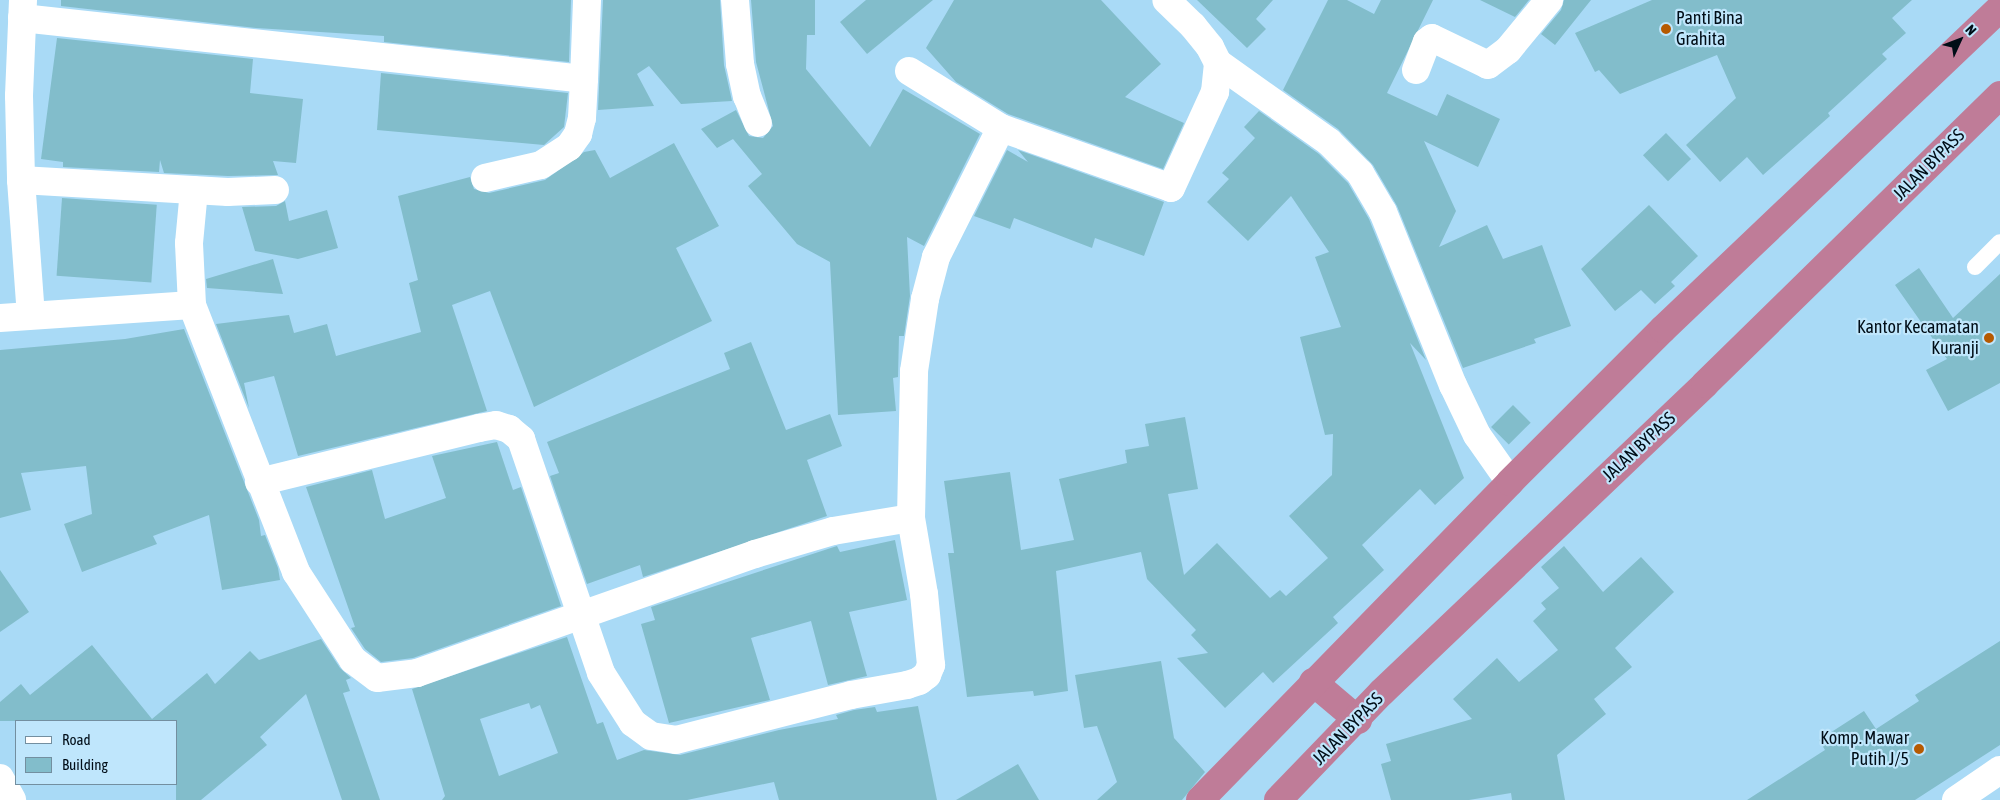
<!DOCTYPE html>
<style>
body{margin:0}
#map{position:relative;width:2000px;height:800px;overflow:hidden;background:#a9daf6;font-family:"Asap Condensed",sans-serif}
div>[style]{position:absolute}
.building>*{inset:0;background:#82bdcb;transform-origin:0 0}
.lane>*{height:16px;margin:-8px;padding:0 8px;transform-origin:8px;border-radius:8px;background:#fff}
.street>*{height:28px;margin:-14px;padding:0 14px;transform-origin:14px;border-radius:14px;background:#fff}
.highway>*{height:28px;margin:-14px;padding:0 14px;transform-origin:14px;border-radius:14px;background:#bf7c98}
.dots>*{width:14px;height:14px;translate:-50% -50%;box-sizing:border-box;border:2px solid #bfe6fc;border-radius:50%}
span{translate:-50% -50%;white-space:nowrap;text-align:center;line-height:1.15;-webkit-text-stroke:4.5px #bfe6fc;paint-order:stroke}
.poi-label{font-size:18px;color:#000d17}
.left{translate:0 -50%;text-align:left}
.right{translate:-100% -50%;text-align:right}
.street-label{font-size:18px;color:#000d17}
.legend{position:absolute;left:15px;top:720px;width:162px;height:65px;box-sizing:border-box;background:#bfe6fc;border:1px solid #738fa0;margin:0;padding:6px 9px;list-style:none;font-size:15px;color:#000d17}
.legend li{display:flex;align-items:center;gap:10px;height:25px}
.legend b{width:25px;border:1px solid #738fa0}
.north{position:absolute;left:1935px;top:15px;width:50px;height:50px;-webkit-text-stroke:4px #bfe6fc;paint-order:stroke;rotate:47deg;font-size:14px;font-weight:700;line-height:20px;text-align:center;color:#000d17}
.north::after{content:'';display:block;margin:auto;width:18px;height:22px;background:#000d17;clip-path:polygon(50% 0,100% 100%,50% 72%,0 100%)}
</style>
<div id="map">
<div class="building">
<i style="clip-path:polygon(61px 0,571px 0,569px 62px,384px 42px,384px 36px,256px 28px,61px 6px)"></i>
<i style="clip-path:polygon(603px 0,720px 0,724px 65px,732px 101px,681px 104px,649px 66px,637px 74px,654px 106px,598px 110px)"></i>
<i style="clip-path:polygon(751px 0,815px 0,815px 35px,807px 35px,806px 69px,870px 147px,903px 89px,980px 134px,924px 246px,907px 237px,910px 296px,904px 336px,899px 336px,898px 377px,893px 378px,896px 411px,838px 415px,830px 262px,797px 244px,748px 186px,762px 174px,733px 139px,717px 148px,701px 129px,736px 110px,749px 136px,763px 138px,773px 126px,756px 62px)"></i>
<i style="clip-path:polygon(866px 0,933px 0,867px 54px,840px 22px)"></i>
<i style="clip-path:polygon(954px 0,1101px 0,1161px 64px,1125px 97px,1184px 123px,1163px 169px,1008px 114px,956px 82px,926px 48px)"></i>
<i style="clip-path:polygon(1197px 0,1273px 0,1256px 19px,1266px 29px,1247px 48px)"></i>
<i style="clip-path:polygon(1328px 0,1347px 0,1374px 14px,1381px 0,1433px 0,1387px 93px,1437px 116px,1447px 94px,1500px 119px,1478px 167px,1424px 141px,1456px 211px,1439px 247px,1487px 225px,1503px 259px,1542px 245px,1571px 326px,1534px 339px,1536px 343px,1463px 368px,1397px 206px,1373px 165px,1338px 129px,1283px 90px)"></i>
<i style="clip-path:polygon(1480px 0,1529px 0,1515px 17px)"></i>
<i style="clip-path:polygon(1564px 0,1591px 0,1555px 45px,1541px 34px,1561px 10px)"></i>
<i style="clip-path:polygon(1652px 0,1912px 0,1892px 18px,1906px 33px,1882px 54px,1887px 59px,1828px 113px,1830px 116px,1763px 175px,1747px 157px,1720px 182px,1686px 145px,1736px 98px,1717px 55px,1620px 94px,1599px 70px,1595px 72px,1575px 33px)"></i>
<i style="clip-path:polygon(57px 38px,253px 59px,250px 93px,303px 99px,296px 163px,273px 161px,278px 175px,228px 176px,164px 173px,160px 160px,159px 172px,63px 167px,63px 162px,41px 159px)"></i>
<i style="clip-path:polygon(381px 73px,568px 93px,564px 127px,544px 145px,377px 130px)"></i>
<i style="clip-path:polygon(1259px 111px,1319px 154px,1348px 183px,1369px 219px,1426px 360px,1410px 343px,1464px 478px,1435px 505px,1420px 489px,1362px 545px,1384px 570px,1333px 617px,1338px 623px,1273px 683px,1263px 672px,1225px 708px,1177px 658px,1208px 653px,1191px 635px,1196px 630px,1147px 579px,1141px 552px,1056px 571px,1068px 691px,1034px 696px,1033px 691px,967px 697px,948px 553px,954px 553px,944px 481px,1010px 472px,1021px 550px,1074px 540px,1059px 479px,1127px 463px,1125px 450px,1149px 446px,1145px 424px,1185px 417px,1198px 489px,1168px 494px,1184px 575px,1217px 543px,1270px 598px,1280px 590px,1286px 596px,1328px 558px,1289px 516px,1332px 475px,1333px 434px,1325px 435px,1300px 337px,1341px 327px,1315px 257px,1329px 252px,1291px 196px,1248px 241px,1207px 202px,1229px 179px,1222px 173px,1255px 138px,1244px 127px)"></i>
<i style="left:1666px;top:133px;width:36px;height:32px;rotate:46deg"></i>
<i style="clip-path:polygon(674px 143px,719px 226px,676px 248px,712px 321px,534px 407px,490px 291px,452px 305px,487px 411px,298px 456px,274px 376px,244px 383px,249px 408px,216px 324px,289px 315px,294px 333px,327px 324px,336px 356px,421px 332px,409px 283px,418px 280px,398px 196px,470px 177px,474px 189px,489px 193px,545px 180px,584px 152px,595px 150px,610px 178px)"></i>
<i style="clip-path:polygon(1007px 150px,1028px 162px,1018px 150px,1164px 202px,1144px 256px,1095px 238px,1092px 248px,1014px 218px,1010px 229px,974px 216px)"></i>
<i style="left:62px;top:198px;width:95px;height:78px;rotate:4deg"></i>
<i style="clip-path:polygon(285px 201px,289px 221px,327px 210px,338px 248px,298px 259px,255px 251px,242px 207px,276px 206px)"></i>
<i style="clip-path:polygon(1649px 205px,1698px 256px,1671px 282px,1675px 286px,1655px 304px,1641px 290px,1615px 311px,1581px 269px)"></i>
<i style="clip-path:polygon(273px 259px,283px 294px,207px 288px,206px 279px)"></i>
<i style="clip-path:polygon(1919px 268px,1953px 318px,2000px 274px,2000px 383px,1948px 411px,1926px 370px,1947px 359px,1895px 285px)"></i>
<i style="clip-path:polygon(184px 329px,259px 520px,261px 536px,265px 535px,278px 568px,280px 580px,222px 590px,209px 515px,153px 536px,157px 544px,82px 572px,64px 524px,92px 514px,86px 466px,21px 473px,31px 510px,0 518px,0 350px,125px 339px)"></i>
<i style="clip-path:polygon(751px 342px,786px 430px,830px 414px,842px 446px,807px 460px,827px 516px,643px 577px,640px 565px,587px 584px,550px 476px,559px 473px,547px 442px,730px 369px,724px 353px)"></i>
<i style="left:1513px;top:405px;width:25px;height:31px;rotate:45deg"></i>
<i style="clip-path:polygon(497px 442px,513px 490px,521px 487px,561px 606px,413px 658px,381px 662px,365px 649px,351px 628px,355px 627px,306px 487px,372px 470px,385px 519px,446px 498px,432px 456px)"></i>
<i style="clip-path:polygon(895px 540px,907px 600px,849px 612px,867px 676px,828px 685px,811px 621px,751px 638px,770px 700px,669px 723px,641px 624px,655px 620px,651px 607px,837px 546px,840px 552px)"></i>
<i style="clip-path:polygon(1564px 546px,1603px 592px,1641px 557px,1674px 592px,1615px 648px,1632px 667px,1594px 699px,1606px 714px,1557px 755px,1565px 800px,1512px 800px,1511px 793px,1469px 800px,1391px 800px,1381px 764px,1391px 761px,1386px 744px,1472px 719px,1453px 699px,1497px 658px,1519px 682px,1558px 650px,1533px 621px,1546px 609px,1541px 603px,1559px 588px,1541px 567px)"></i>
<i style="clip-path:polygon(0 570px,29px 612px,0 632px)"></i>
<i style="clip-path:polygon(evenodd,567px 637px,597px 724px,603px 722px,617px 760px,644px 750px,680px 755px,779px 730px,838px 719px,836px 715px,854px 710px,875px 707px,877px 712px,918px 706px,937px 800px,779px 800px,774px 782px,687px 800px,442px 800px,445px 796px,412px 689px,567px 637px,529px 703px,531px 709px,540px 705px,558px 753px,499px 776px,480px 719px,529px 703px)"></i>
<i style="clip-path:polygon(321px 639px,340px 668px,351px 678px,346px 680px,350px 691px,343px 693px,380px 800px,342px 800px,306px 694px,260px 737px,267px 745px,201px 800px,176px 800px,176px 721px,0 721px,0 702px,21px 684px,30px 695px,92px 645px,152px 719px,207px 673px,215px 684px,250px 651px,259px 660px)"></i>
<i style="clip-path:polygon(2000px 641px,2000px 745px,1915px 800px,1747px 800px,1825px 750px,1819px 740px,1864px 711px,1876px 729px,1919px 701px,1915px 695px)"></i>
<i style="clip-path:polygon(1161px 661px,1174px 738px,1205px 772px,1182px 800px,1097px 800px,1117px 782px,1097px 726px,1084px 728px,1075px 675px)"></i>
<i style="clip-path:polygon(1018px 764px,1039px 800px,956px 800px)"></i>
</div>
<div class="lane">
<i style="left:1975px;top:267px;width:35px;rotate:-45deg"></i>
</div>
<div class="street">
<i style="left:23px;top:0;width:96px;rotate:92.4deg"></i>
<i style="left:19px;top:96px;width:84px;rotate:88.6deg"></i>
<i style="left:21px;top:180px;width:135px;rotate:85.8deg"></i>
<i style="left:735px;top:0;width:64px;rotate:85.5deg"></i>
<i style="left:740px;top:64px;width:33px;rotate:78deg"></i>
<i style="left:747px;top:96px;width:29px;rotate:68deg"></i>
<i style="left:22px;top:18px;width:565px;rotate:6.19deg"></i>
<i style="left:584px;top:79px;width:79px;rotate:-87.8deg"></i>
<i style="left:1218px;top:63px;width:136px;rotate:35.4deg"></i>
<i style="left:1329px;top:142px;width:44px;rotate:45deg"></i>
<i style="left:1360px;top:173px;width:45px;rotate:59.5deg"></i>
<i style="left:1383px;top:212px;width:187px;rotate:68deg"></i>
<i style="left:1453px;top:385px;width:55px;rotate:64.4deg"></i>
<i style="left:1477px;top:435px;width:57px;rotate:54.9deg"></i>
<i style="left:1416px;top:70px;width:30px;rotate:-69deg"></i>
<i style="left:1427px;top:42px;width:6px;rotate:-39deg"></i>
<i style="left:1432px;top:38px;width:62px;rotate:25.7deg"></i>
<i style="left:1488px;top:65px;width:25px;rotate:-37deg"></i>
<i style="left:1508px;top:50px;width:65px;rotate:-50.6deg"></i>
<i style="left:909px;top:71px;width:108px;rotate:31.8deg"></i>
<i style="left:485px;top:178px;width:57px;rotate:-13.1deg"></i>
<i style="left:541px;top:165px;width:33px;rotate:-33deg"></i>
<i style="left:569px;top:147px;width:16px;rotate:-55deg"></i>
<i style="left:578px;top:134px;width:16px;rotate:-76deg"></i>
<i style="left:582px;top:118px;width:39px;rotate:-87deg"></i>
<i style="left:21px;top:180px;width:207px;rotate:3.3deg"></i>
<i style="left:228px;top:192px;width:47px;rotate:-2.4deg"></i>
<i style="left:192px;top:305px;width:62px;rotate:-92.8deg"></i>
<i style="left:189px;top:243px;width:53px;rotate:-84.6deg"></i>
<i style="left:0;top:318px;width:192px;rotate:-3.9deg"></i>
<i style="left:192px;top:305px;width:287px;rotate:68.7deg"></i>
<i style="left:296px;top:572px;width:105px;rotate:57.1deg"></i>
<i style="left:353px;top:660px;width:30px;rotate:37deg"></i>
<i style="left:377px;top:678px;width:40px;rotate:-7.1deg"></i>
<i style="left:417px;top:673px;width:358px;rotate:-19.4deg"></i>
<i style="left:755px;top:554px;width:81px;rotate:-16.4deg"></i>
<i style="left:833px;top:531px;width:79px;rotate:-9.5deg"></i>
<i style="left:911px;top:518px;width:147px;rotate:-88.8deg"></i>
<i style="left:914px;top:371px;width:73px;rotate:-81.3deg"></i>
<i style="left:925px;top:299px;width:43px;rotate:-75.3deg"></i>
<i style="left:936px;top:257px;width:144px;rotate:-63.3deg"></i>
<i style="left:1001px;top:128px;width:180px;rotate:19.4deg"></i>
<i style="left:1171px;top:188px;width:106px;rotate:-65.4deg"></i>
<i style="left:1215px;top:92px;width:29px;rotate:-84deg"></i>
<i style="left:1218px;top:63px;width:18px;rotate:-117deg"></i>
<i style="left:1210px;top:47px;width:27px;rotate:-129deg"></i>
<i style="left:1193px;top:26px;width:37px;rotate:-136deg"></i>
<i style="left:259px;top:482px;width:227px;rotate:-13.8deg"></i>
<i style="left:479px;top:428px;width:17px;rotate:-10deg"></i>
<i style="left:496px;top:425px;width:14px;rotate:17deg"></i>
<i style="left:509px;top:429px;width:16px;rotate:40deg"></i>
<i style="left:521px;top:439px;width:247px;rotate:71.1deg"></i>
<i style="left:601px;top:673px;width:59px;rotate:57.4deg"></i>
<i style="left:633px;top:723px;width:22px;rotate:36deg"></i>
<i style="left:651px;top:736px;width:25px;rotate:9deg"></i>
<i style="left:676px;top:740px;width:181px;rotate:-14.4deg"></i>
<i style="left:851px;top:695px;width:57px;rotate:-10.1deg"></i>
<i style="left:907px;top:685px;width:13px;rotate:-18deg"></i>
<i style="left:919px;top:681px;width:10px;rotate:-37deg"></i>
<i style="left:927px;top:675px;width:11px;rotate:-68deg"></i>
<i style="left:931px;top:665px;width:71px;rotate:-95.6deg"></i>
<i style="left:924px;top:594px;width:77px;rotate:-99.7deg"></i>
<i style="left:0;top:778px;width:25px;rotate:61deg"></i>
<i style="left:1956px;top:800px;width:53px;rotate:-34.3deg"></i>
</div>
<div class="highway">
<i style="left:1313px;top:682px;width:59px;rotate:40.2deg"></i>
<i style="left:1200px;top:800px;width:444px;rotate:-45.7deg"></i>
<i style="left:1510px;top:482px;width:216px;rotate:-45deg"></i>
<i style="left:1663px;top:329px;width:465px;rotate:-43.6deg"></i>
<i style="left:1278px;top:800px;width:150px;rotate:-46.1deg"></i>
<i style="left:1382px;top:692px;width:446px;rotate:-43.6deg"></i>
<i style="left:1705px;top:384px;width:413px;rotate:-44.4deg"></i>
</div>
<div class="dots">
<i style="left:1666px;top:29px;background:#b65a01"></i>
<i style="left:1989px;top:338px;background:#b65a01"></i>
<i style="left:1919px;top:749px;background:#b65a01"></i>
</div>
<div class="poi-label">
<span class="left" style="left:1676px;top:29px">Panti Bina<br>Grahita</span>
<span class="right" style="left:1979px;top:338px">Kantor Kecamatan<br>Kuranji</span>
<span class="right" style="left:1909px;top:749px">Komp. Mawar<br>Putih J/5</span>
</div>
<div class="street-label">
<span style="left:1929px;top:165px;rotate:-45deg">JALAN BYPASS</span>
<span style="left:1639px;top:447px;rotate:-43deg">JALAN BYPASS</span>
<span style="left:1348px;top:729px;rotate:-46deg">JALAN BYPASS</span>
</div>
<ul class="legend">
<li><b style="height:6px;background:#fff"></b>Road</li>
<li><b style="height:14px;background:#82bdcb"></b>Building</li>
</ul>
<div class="north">N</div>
</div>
